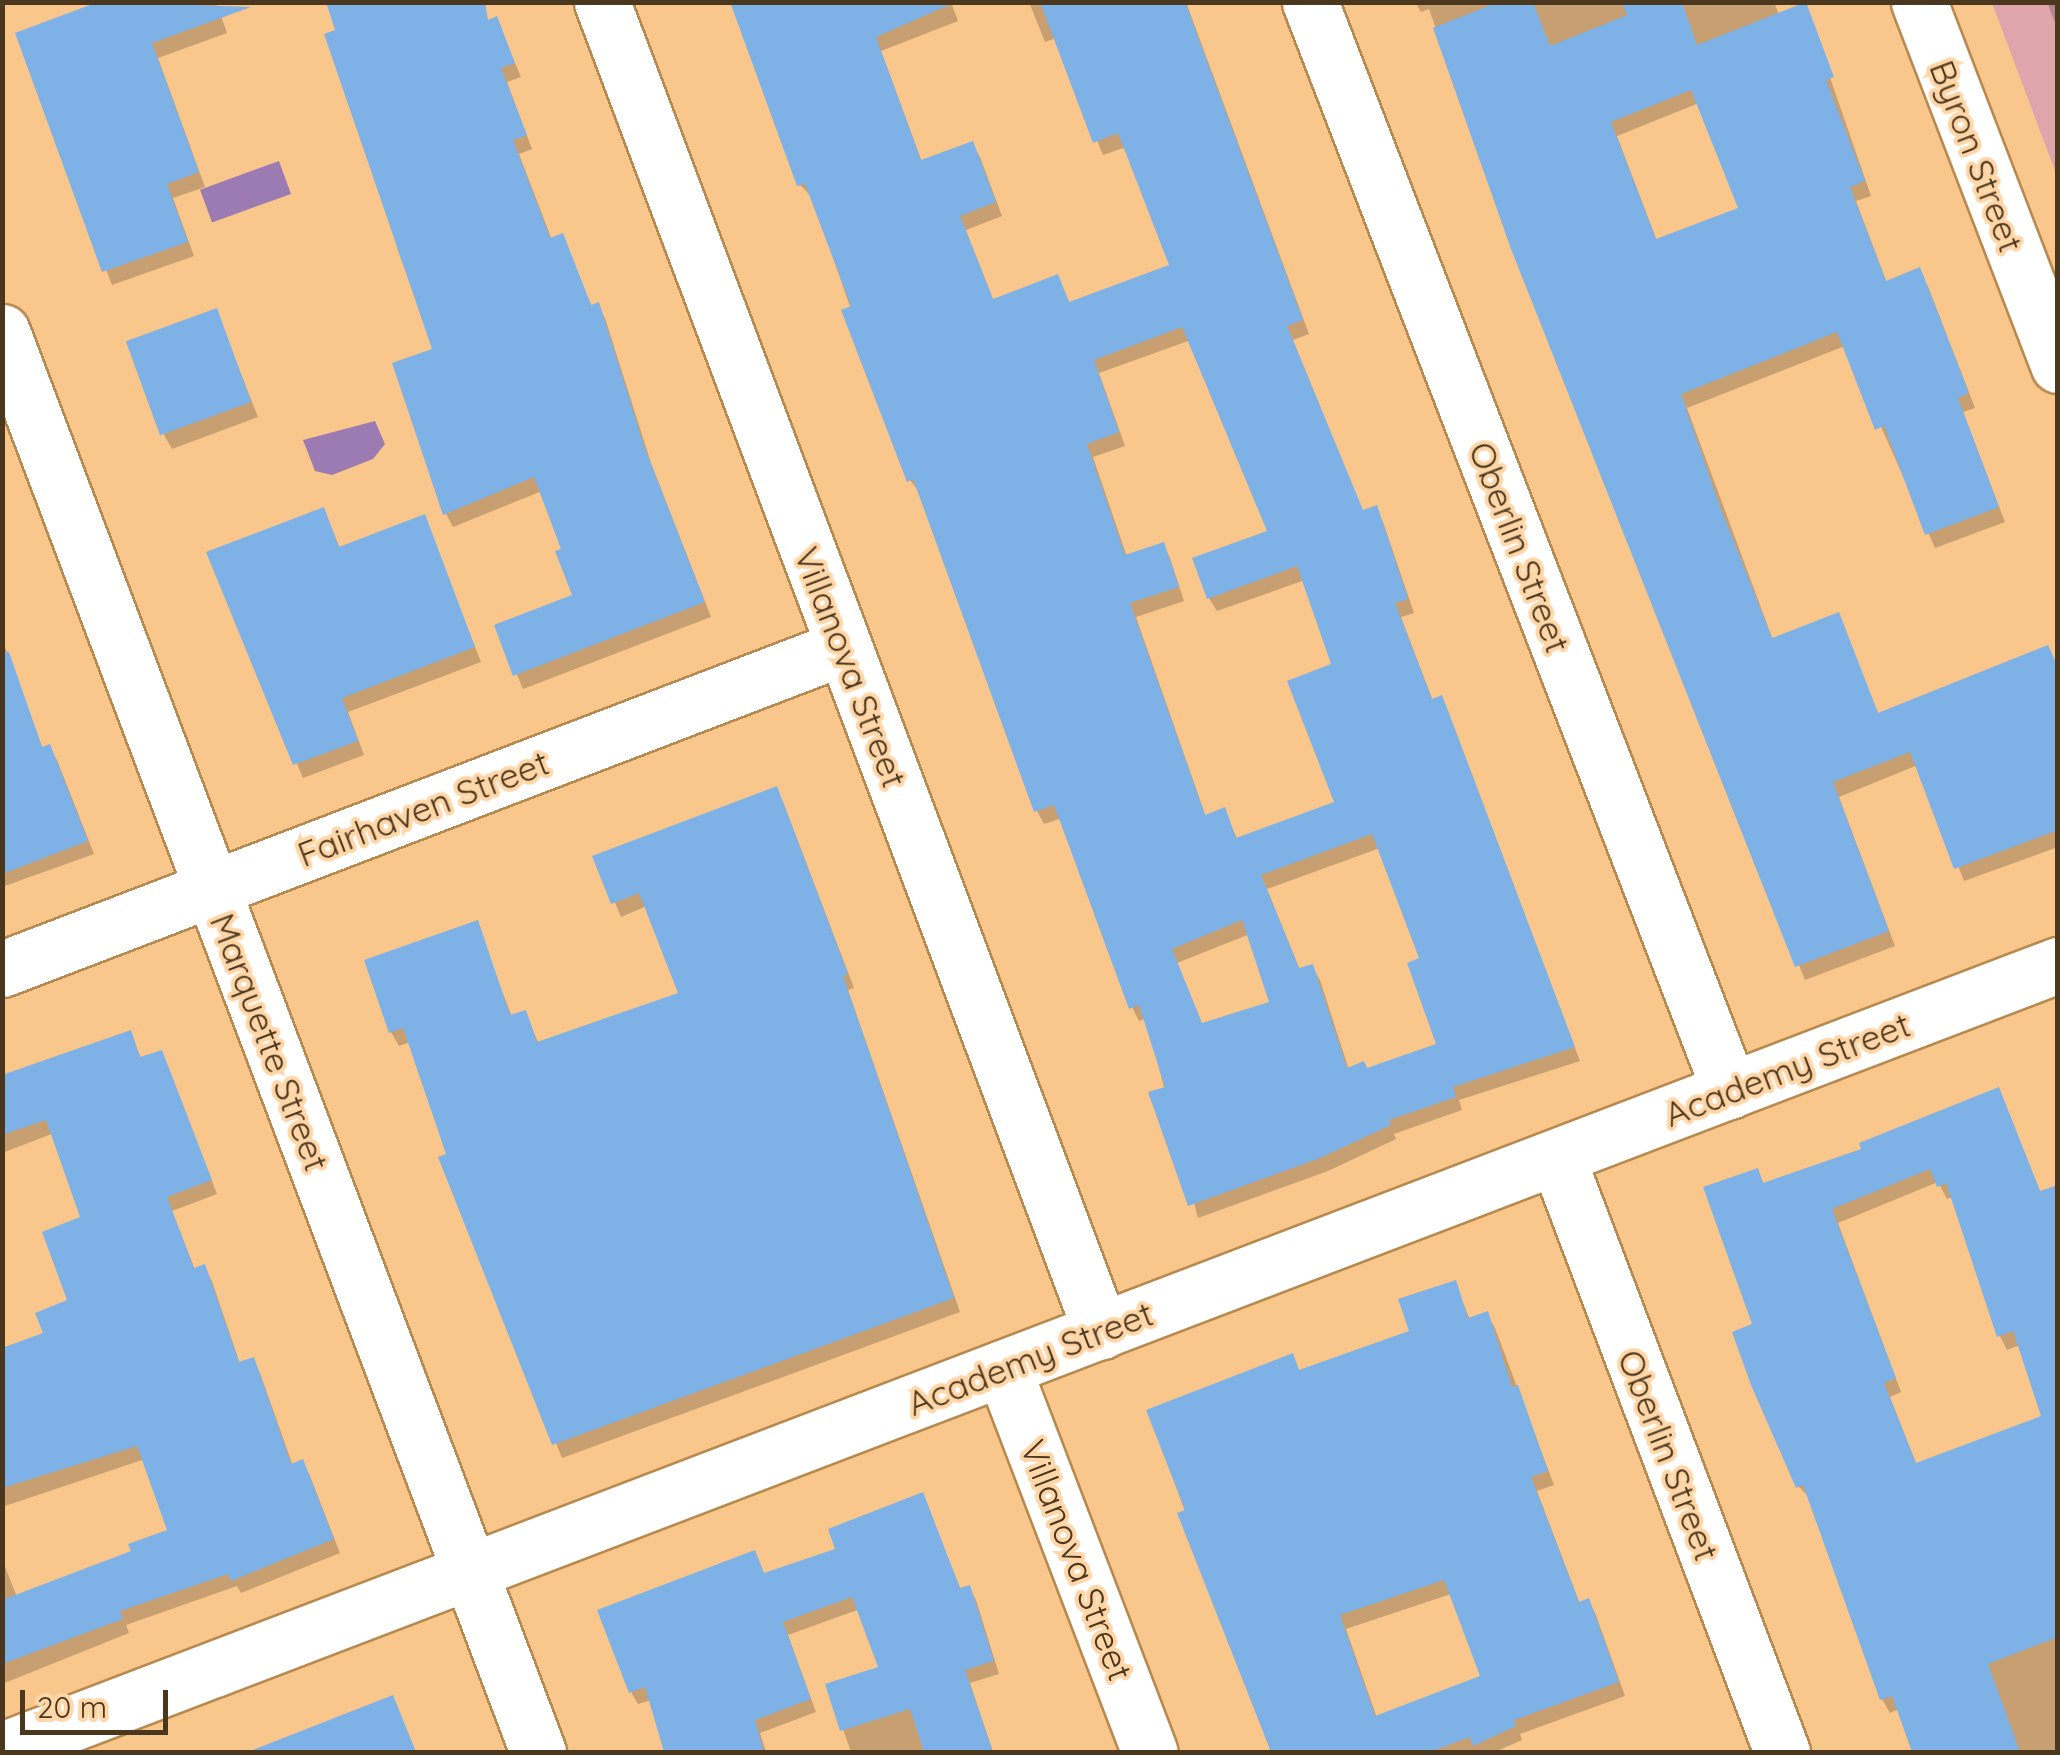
<!DOCTYPE html>
<style>
body{margin:0}
#map{position:relative;width:2060px;height:1755px;overflow:hidden;background:#f9c78c;font-family:Quicksand,sans-serif}
div>[style]{position:absolute}
.green>*{inset:0;background:#dea5ad}
.water>*{inset:0;background:#9c7bb3;transform-origin:0 0}
.shadow>*{inset:0;background:#0003}
.building>*{inset:0;background:#7eb1e6;transform-origin:0 0}
.roads{filter:drop-shadow(2px 0 #b8894f) drop-shadow(-2px 0 #b8894f) drop-shadow(0 2px #b8894f) drop-shadow(0 -2px #b8894f)}
.minor>*{height:55px;margin:-27.5px;padding:0 27.5px;transform-origin:27.5px;border-radius:27.5px;background:#fff}
span{translate:-50% -50%;white-space:nowrap;text-align:center;line-height:1.15;-webkit-text-stroke:8px #ffd6a7;paint-order:stroke}
.street-label{font-size:35px;color:#4b371e}
.frame{position:absolute;inset:0;border:5px solid #4b371e;pointer-events:none}
.scale{position:absolute;left:20px;top:1690px;width:148px;height:45px;box-sizing:border-box;border:5px solid #4b371e;border-top:0;padding-left:12px;font-size:30px;line-height:35px;white-space:nowrap;color:#4b371e;-webkit-text-stroke:8px #ffd6a7;paint-order:stroke}
</style>
<div id="map">
<div class="green">
<i style="clip-path:polygon(1992px 3px,2057px 3px,2057px 176px)"></i>
</div>
<div class="water">
<i style="left:279px;top:161px;width:35px;height:84px;rotate:70deg"></i>
<i style="clip-path:polygon(375px 421px,385px 444px,373px 459px,332px 475px,315px 471px,303px 440px)"></i>
</div>
<div class="shadow">
<i style="clip-path:polygon(106px 2px,216px 2px,227px 33px,158px 58px,205px 187px,173px 198px,194px 256px,112px 285px,18px 34px)"></i>
<i style="clip-path:polygon(evenodd,733px 2px,951px 2px,958px 21px,881px 51px,922px 162px,972px 144px,980px 157px,1002px 216px,966px 230px,994px 302px,1064px 290px,1070px 304px,1172px 267px,1126px 147px,1103px 155px,1056px 38px,1045px 42px,1029px 2px,1186px 2px,1309px 334px,1293px 340px,1363px 512px,1375px 508px,1383px 522px,1414px 613px,1401px 617px,1433px 701px,1441px 698px,1448px 711px,1580px 1061px,1459px 1100px,1462px 1110px,1394px 1134px,1396px 1139px,1328px 1171px,1198px 1218px,1146px 1018px,1139px 1021px,1132px 1007px,1062px 818px,1044px 824px,1037px 811px,920px 493px,910px 480px,812px 197px,800px 185px,733px 2px,1191px 340px,1270px 532px,1209px 598px,1217px 611px,1305px 580px,1334px 666px,1337px 803px,1238px 841px,1224px 810px,1206px 817px,1136px 617px,1184px 601px,1170px 558px,1163px 545px,1127px 557px,1093px 457px,1125px 446px,1099px 373px,1191px 340px,733px 2px,1380px 848px,1422px 960px,1439px 1045px,1367px 1071px,1349px 1070px,1320px 980px,1312px 967px,1300px 970px,1267px 889px,1380px 848px,733px 2px,1250px 934px,1272px 1003px,1203px 1026px,1177px 963px,1250px 934px)"></i>
<i style="clip-path:polygon(evenodd,1415px 2px,1774px 2px,1779px 15px,1805px 5px,1871px 196px,1856px 201px,1887px 283px,1927px 284px,1975px 408px,1963px 412px,2005px 522px,1935px 548px,1845px 346px,1687px 408px,1773px 640px,1838px 615px,1879px 715px,2058px 667px,2058px 847px,1964px 881px,1918px 765px,1839px 797px,1895px 946px,1805px 980px,1513px 248px,1429px 9px,1421px 12px,1415px 2px,1699px 103px,1741px 209px,1657px 241px,1617px 136px,1699px 103px)"></i>
<i style="clip-path:polygon(2047px 2px,2058px 2px,2058px 26px,2054px 20px)"></i>
<i style="clip-path:polygon(496px 19px,521px 77px,507px 82px,532px 149px,519px 154px,552px 240px,562px 236px,592px 307px,597px 305px,605px 318px,651px 463px,711px 617px,523px 689px,497px 627px,575px 597px,564px 550px,542px 491px,453px 527px,446px 514px,435px 351px,397px 248px,486px 23px)"></i>
<i style="clip-path:polygon(216px 311px,258px 417px,172px 449px,164px 435px)"></i>
<i style="clip-path:polygon(323px 510px,341px 550px,423px 517px,481px 662px,348px 712px,364px 755px,303px 778px,209px 554px)"></i>
<i style="clip-path:polygon(2px 639px,43px 749px,49px 747px,57px 760px,94px 854px,2px 887px)"></i>
<i style="clip-path:polygon(783px 802px,854px 988px,848px 990px,960px 1312px,562px 1458px,441px 1158px,449px 1156px,410px 1042px,399px 1046px,391px 1032px,476px 923px,512px 1017px,525px 1013px,539px 1044px,681px 995px,647px 906px,621px 917px,596px 857px)"></i>
<i style="clip-path:polygon(130px 1033px,142px 1060px,168px 1067px,217px 1194px,172px 1211px,195px 1270px,204px 1267px,212px 1281px,240px 1364px,252px 1360px,260px 1373px,293px 1466px,302px 1462px,310px 1476px,340px 1553px,241px 1593px,237px 1586px,126px 1625px,129px 1633px,2px 1684px,2px 1559px,17px 1597px,134px 1553px,170px 1532px,145px 1459px,2px 1507px,2px 1350px,47px 1335px,71px 1301px,83px 1219px,54px 1133px,2px 1153px,2px 1080px)"></i>
<i style="clip-path:polygon(evenodd,1998px 1090px,2041px 1193px,2058px 1187px,2058px 1752px,1914px 1752px,1899px 1709px,1890px 1713px,1882px 1699px,1811px 1499px,1799px 1487px,1735px 1333px,1755px 1326px,1756px 1171px,1765px 1185px,1865px 1150px,1998px 1090px,1938px 1182px,1947px 1199px,1953px 1197px,2000px 1336px,2007px 1350px,2020px 1345px,2045px 1417px,1917px 1466px,1890px 1397px,1901px 1392px,1838px 1223px,1938px 1182px)"></i>
<i style="clip-path:polygon(evenodd,1455px 1283px,1470px 1320px,1487px 1314px,1495px 1328px,1554px 1485px,1537px 1491px,1580px 1604px,1588px 1601px,1596px 1615px,1625px 1696px,1520px 1734px,1522px 1740px,1495px 1752px,1271px 1752px,1149px 1411px,1291px 1356px,1300px 1372px,1412px 1333px,1455px 1283px,1451px 1594px,1484px 1677px,1377px 1718px,1346px 1629px,1451px 1594px)"></i>
<i style="clip-path:polygon(922px 1496px,961px 1590px,969px 1588px,976px 1600px,999px 1674px,970px 1683px,993px 1752px,851px 1752px,828px 1686px,881px 1669px,860px 1609px,788px 1635px,816px 1712px,760px 1733px,766px 1752px,667px 1752px,651px 1700px,638px 1704px,631px 1692px,754px 1553px,765px 1576px,838px 1550px)"></i>
<i style="clip-path:polygon(392px 1698px,416px 1752px,254px 1752px)"></i>
</div>
<div class="building">
<i style="clip-path:polygon(98px 2px,251px 7px,152px 43px,199px 172px,167px 184px,188px 242px,102px 272px,15px 33px)"></i>
<i style="clip-path:polygon(326px 2px,485px 2px,488px 20px,497px 16px,515px 63px,501px 68px,527px 135px,513px 140px,550px 238px,563px 233px,591px 305px,599px 302px,644px 446px,705px 602px,513px 676px,494px 625px,572px 595px,555px 551px,561px 549px,534px 477px,443px 515px,392px 363px,432px 349px,324px 34px,335px 30px)"></i>
<i style="clip-path:polygon(evenodd,730px 2px,956px 2px,876px 37px,921px 160px,973px 141px,996px 202px,960px 216px,993px 299px,1058px 274px,1069px 302px,1169px 265px,1118px 133px,1093px 143px,1040px 2px,1185px 2px,1303px 320px,1287px 326px,1363px 510px,1377px 505px,1408px 599px,1395px 603px,1432px 699px,1442px 695px,1575px 1047px,1453px 1087px,1456px 1097px,1389px 1120px,1391px 1125px,1320px 1158px,1188px 1206px,1148px 1092px,1165px 1087px,1139px 1005px,1129px 1009px,1054px 805px,1034px 812px,913px 479px,907px 482px,841px 310px,851px 306px,805px 184px,797px 186px,730px 2px,1182px 327px,1267px 531px,1192px 558px,1207px 599px,1297px 566px,1331px 664px,1287px 681px,1334px 802px,1236px 838px,1225px 807px,1205px 815px,1130px 603px,1179px 587px,1164px 542px,1125px 555px,1087px 444px,1119px 432px,1094px 360px,1182px 327px,730px 2px,1372px 834px,1419px 958px,1407px 963px,1436px 1044px,1367px 1068px,1364px 1061px,1347px 1068px,1313px 964px,1299px 968px,1261px 875px,1372px 834px,730px 2px,1242px 920px,1269px 1002px,1202px 1023px,1172px 949px,1242px 920px)"></i>
<i style="clip-path:polygon(evenodd,1498px 2px,1533px 2px,1550px 46px,1627px 15px,1622px 2px,1682px 2px,1697px 45px,1806px 2px,1834px 77px,1826px 80px,1865px 181px,1850px 187px,1886px 281px,1920px 267px,1969px 393px,1958px 398px,1999px 507px,1925px 535px,1884px 426px,1875px 430px,1837px 332px,1681px 394px,1719px 504px,1772px 638px,1839px 612px,1878px 713px,2048px 645px,2058px 667px,2058px 830px,1954px 869px,1910px 752px,1833px 782px,1889px 931px,1795px 967px,1511px 249px,1433px 28px,1498px 2px,1691px 90px,1738px 208px,1656px 239px,1611px 122px,1691px 90px)"></i>
<i style="left:217px;top:308px;width:100px;height:97px;rotate:70deg"></i>
<i style="clip-path:polygon(324px 507px,339px 547px,425px 514px,475px 647px,342px 698px,358px 741px,293px 765px,206px 552px)"></i>
<i style="clip-path:polygon(9px 652px,42px 747px,50px 744px,88px 841px,2px 874px,2px 653px)"></i>
<i style="clip-path:polygon(777px 786px,848px 974px,843px 976px,954px 1298px,552px 1445px,438px 1157px,446px 1154px,403px 1028px,389px 1033px,364px 960px,478px 920px,510px 1015px,526px 1010px,537px 1042px,678px 993px,639px 893px,611px 904px,592px 856px)"></i>
<i style="clip-path:polygon(131px 1030px,140px 1057px,162px 1050px,212px 1180px,167px 1197px,194px 1268px,205px 1264px,239px 1362px,254px 1357px,291px 1464px,303px 1459px,334px 1539px,231px 1581px,228px 1574px,120px 1611px,123px 1619px,2px 1664px,2px 1600px,131px 1551px,128px 1544px,167px 1530px,137px 1446px,2px 1488px,2px 1348px,43px 1333px,35px 1313px,67px 1300px,42px 1232px,80px 1217px,46px 1120px,2px 1135px,2px 1075px)"></i>
<i style="clip-path:polygon(evenodd,1999px 1087px,2040px 1191px,2058px 1185px,2058px 1637px,1988px 1664px,2020px 1752px,1912px 1752px,1892px 1696px,1880px 1700px,1803px 1485px,1796px 1488px,1751px 1385px,1732px 1332px,1752px 1324px,1703px 1187px,1758px 1168px,1763px 1183px,1861px 1149px,1859px 1143px,1999px 1087px,1930px 1169px,1937px 1187px,1946px 1183px,1997px 1337px,2013px 1331px,2041px 1416px,1916px 1463px,1884px 1383px,1896px 1378px,1832px 1209px,1930px 1169px)"></i>
<i style="clip-path:polygon(evenodd,1456px 1280px,1468px 1318px,1488px 1311px,1512px 1387px,1518px 1385px,1548px 1471px,1531px 1477px,1579px 1602px,1589px 1598px,1619px 1682px,1514px 1720px,1516px 1726px,1473px 1746px,1470px 1737px,1430px 1752px,1271px 1752px,1177px 1513px,1185px 1510px,1146px 1410px,1293px 1353px,1299px 1370px,1409px 1331px,1398px 1299px,1456px 1280px,1444px 1580px,1480px 1676px,1375px 1716px,1340px 1615px,1444px 1580px)"></i>
<i style="clip-path:polygon(923px 1492px,960px 1588px,970px 1585px,994px 1661px,965px 1670px,993px 1752px,924px 1752px,910px 1709px,840px 1731px,825px 1684px,878px 1667px,852px 1597px,783px 1622px,811px 1699px,755px 1720px,764px 1752px,664px 1752px,645px 1687px,629px 1693px,597px 1610px,755px 1550px,764px 1573px,835px 1549px,828px 1529px)"></i>
<i style="clip-path:polygon(393px 1695px,416px 1752px,253px 1752px,253px 1750px)"></i>
</div>
<div class="roads">
<div class="minor">
<i style="left:602px;top:2px;width:1420px;rotate:69.42deg"></i>
<i style="left:1310px;top:2px;width:1167px;rotate:68.91deg"></i>
<i style="left:1919px;top:2px;width:389px;rotate:69deg"></i>
<i style="left:2px;top:332px;width:1518px;rotate:69.32deg"></i>
<i style="left:2px;top:969px;width:901px;rotate:-20.93deg"></i>
<i style="left:1557px;top:1157px;width:636px;rotate:69.29deg"></i>
<i style="left:1003px;top:1368px;width:411px;rotate:69.1deg"></i>
<i style="left:2px;top:1750px;width:2201px;rotate:-20.9deg"></i>
</div>
</div>
<div class="street-label">
<span style="left:1977px;top:156px;rotate:69deg">Byron Street</span>
<span style="left:1520px;top:547px;rotate:69deg">Oberlin Street</span>
<span style="left:851px;top:667px;rotate:69deg">Villanova Street</span>
<span style="left:423px;top:808px;rotate:-21deg">Fairhaven Street</span>
<span style="left:270px;top:1042px;rotate:69deg">Marquette Street</span>
<span style="left:1787px;top:1069px;rotate:-21deg">Academy Street</span>
<span style="left:1030px;top:1358px;rotate:-21deg">Academy Street</span>
<span style="left:1669px;top:1455px;rotate:69deg">Oberlin Street</span>
<span style="left:1077px;top:1560px;rotate:69deg">Villanova Street</span>
</div>
<div class="frame"></div>
<div class="scale">20 m</div>
</div>
